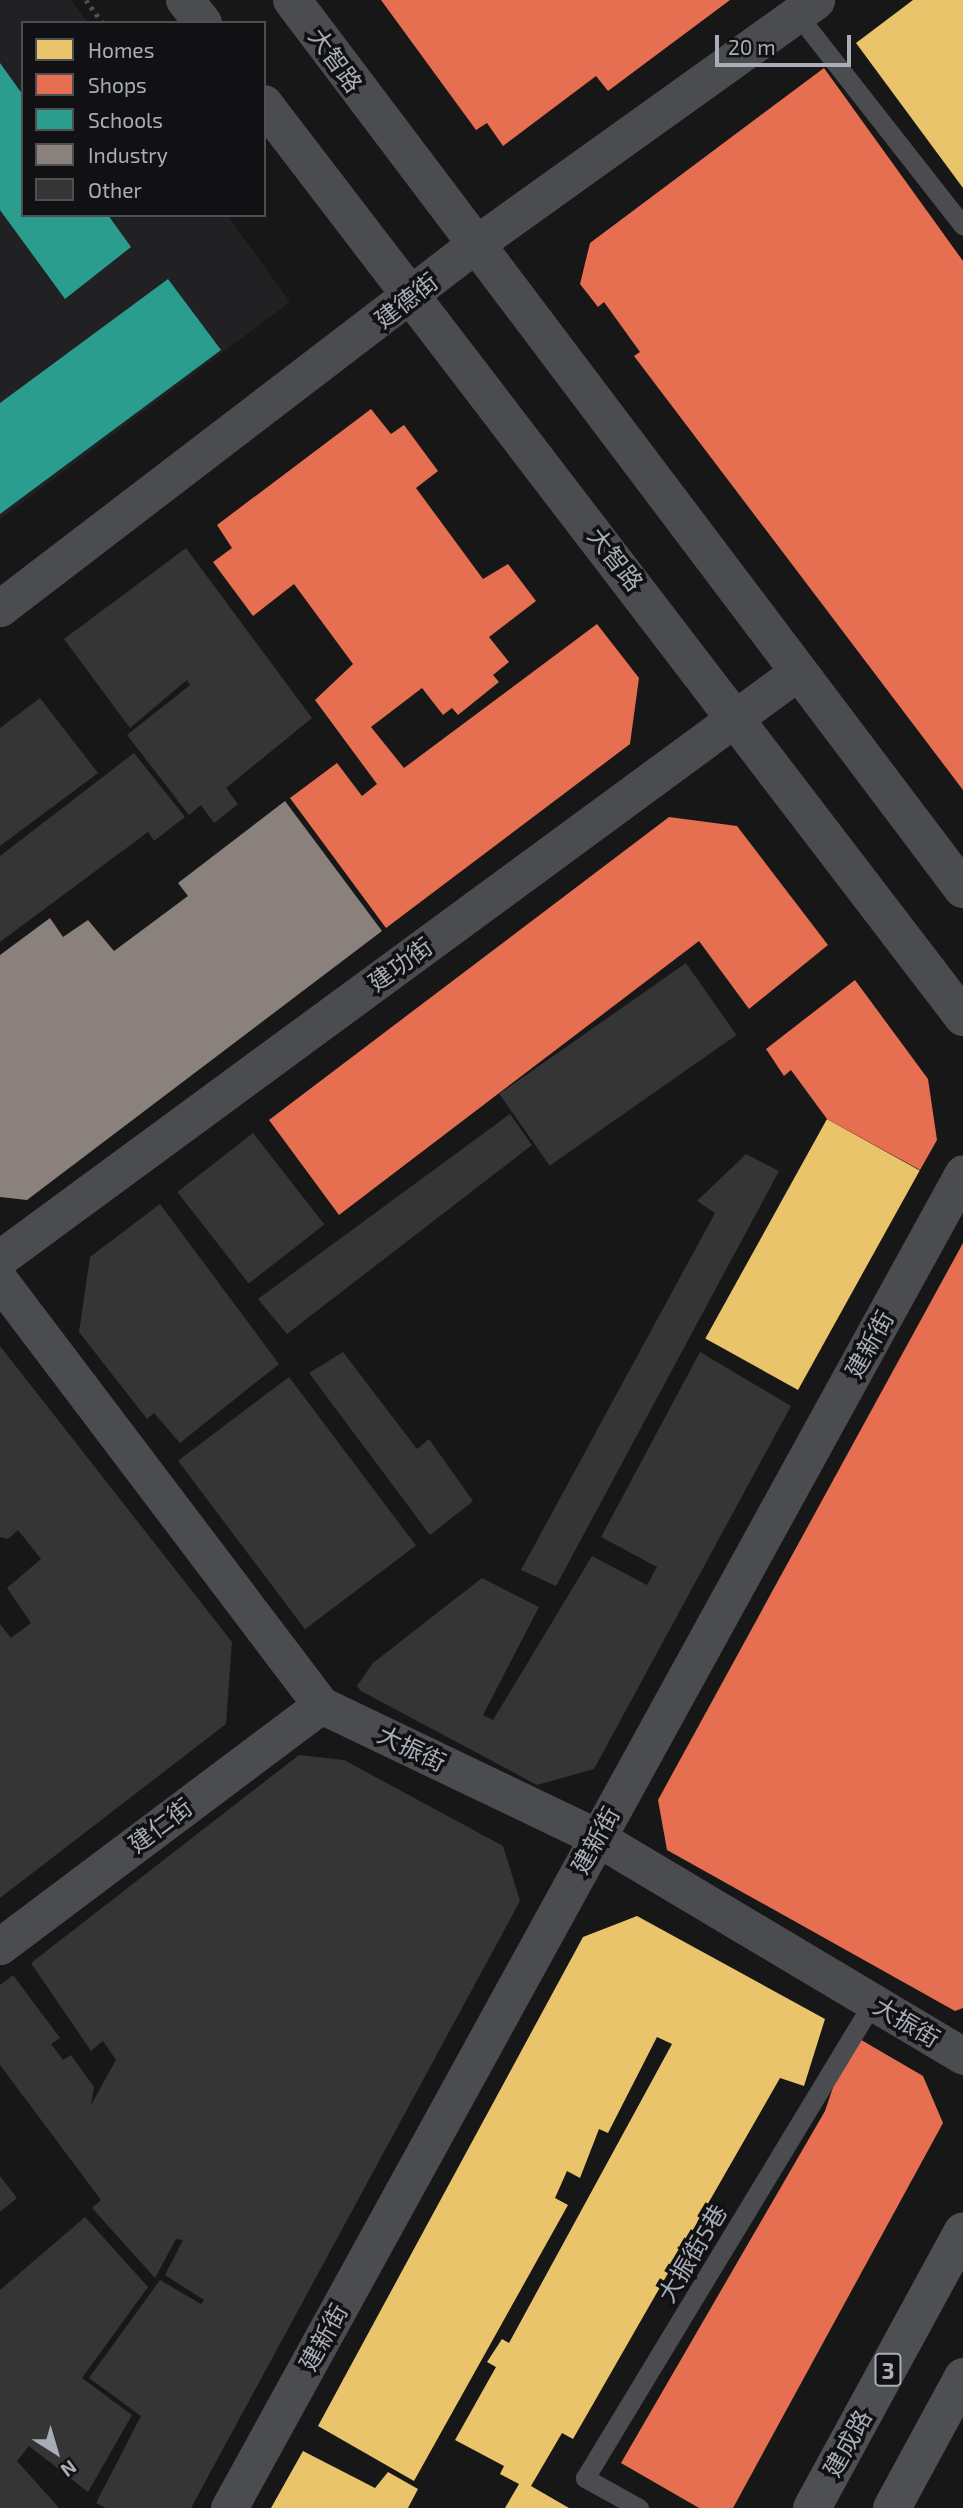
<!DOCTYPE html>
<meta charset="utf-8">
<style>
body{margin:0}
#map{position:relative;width:963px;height:2508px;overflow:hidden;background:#171717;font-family:"Exo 2","Noto Sans TC",sans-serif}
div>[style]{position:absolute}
.built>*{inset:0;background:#212123}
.homes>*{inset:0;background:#e9c46a;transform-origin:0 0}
.shops>*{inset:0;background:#e76f51}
.schools>*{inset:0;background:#2a9d8f}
.industry>*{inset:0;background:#8a817c}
.building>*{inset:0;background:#353536;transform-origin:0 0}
.path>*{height:4.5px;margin-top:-2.25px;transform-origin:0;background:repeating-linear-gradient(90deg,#4d4e52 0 3.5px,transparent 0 8.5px)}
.service>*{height:19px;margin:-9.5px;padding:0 9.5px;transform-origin:9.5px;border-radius:9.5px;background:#4b4c50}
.minor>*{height:37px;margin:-18.5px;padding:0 18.5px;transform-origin:18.5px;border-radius:18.5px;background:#4b4c50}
.tertiary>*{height:38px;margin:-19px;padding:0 19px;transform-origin:19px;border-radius:19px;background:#4b4c50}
.primary>*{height:38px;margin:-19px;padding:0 19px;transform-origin:19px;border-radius:19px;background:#4d4f52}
span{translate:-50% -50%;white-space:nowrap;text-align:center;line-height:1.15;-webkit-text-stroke:7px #111113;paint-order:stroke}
.shield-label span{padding:2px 5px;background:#111113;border:2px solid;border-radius:5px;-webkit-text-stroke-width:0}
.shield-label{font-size:23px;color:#a8adb8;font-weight:700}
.street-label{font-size:24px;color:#a8adb8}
.legend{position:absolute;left:21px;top:21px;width:245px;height:196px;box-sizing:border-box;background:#111113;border:2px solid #4d4f55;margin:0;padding:9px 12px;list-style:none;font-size:21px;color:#a8adb8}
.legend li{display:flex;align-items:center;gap:14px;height:35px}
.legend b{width:35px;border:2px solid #4d4f55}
.north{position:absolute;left:21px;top:2417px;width:70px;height:70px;-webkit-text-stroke:5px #111113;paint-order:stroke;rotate:143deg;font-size:19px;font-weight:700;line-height:28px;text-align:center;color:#a8adb8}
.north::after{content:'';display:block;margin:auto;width:24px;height:32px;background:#a8adb8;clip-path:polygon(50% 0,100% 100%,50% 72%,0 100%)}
.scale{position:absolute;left:715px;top:35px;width:136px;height:32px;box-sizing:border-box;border:4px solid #a8adb8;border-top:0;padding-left:9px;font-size:21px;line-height:24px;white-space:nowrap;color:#a8adb8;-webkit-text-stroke:5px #111113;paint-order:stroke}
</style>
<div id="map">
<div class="built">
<i style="clip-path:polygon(0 0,71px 0,88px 23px,23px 23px,23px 215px,227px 215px,290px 302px,0 519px)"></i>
</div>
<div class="homes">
<i style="clip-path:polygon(913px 0,963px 0,963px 188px,856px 43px)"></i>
<i style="left:827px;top:1119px;width:106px;height:251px;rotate:29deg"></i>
<i style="clip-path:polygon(637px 1916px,825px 2019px,804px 2086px,780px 2078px,573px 2439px,562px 2433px,531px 2486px,569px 2508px,505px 2508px,519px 2484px,500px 2474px,504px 2466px,455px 2440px,496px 2367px,487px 2362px,502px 2339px,509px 2343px,672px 2044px,657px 2037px,608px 2133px,599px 2129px,580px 2178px,567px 2171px,555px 2198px,568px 2205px,414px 2481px,318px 2426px,583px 1937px)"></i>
<i style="clip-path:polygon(303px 2451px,375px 2488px,388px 2472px,418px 2489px,408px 2508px,271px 2508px)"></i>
</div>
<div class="shops">
<i style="clip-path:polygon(381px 0,730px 0,608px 91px,596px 76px,503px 146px,487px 123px,476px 130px)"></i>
<i style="clip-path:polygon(824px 68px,963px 261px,963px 790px,634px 356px,640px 352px,604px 302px,598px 307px,580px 284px,590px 243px)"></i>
<i style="clip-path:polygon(371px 409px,391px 434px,404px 425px,438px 471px,416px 488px,483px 579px,508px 564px,536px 601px,489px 637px,509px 662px,493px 675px,499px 682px,458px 715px,452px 708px,443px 715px,422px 688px,371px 727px,404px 768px,597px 624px,639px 678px,630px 744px,386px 928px,290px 798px,337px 763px,362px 796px,377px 784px,315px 700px,353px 664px,294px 584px,253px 616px,213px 562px,232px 548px,217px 525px)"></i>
<i style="clip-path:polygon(669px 817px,737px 826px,828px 945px,749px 1009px,699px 941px,339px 1215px,269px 1120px)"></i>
<i style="clip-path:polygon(855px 980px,928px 1079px,937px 1140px,920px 1170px,827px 1119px,791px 1070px,784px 1076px,766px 1049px)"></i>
<i style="clip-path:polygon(963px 1243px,963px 2008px,955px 2011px,667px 1850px,658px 1800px)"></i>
<i style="clip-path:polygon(851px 2034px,923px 2076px,943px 2123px,733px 2508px,699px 2508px,621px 2463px,825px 2111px)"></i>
</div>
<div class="schools">
<i style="clip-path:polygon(0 63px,23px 95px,23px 215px,108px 215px,131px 247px,65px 299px,0 210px)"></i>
<i style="clip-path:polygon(168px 279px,221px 350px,0 514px,0 403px)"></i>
</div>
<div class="industry">
<i style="clip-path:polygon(285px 801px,382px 931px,27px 1200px,0 1197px,0 955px,50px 918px,63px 937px,88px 920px,114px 951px,188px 896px,178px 883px)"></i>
</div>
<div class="building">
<i style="clip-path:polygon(186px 548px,312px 718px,226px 788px,238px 804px,214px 823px,201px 805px,189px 815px,127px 735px,190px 685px,187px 680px,130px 728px,64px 639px)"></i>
<i style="clip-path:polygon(40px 698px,98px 773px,0 846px,0 728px)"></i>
<i style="clip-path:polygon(134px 753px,185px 817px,154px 841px,148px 832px,0 942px,0 856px)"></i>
<i style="left:686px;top:963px;width:88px;height:228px;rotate:55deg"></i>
<i style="clip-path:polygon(510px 1114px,532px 1145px,287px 1334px,258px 1299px)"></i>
<i style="left:253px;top:1133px;width:116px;height:96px;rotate:52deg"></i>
<i style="clip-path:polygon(746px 1154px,779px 1171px,556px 1586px,521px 1570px,715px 1213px,697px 1201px)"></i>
<i style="clip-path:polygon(160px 1204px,279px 1364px,180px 1443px,154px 1413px,147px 1419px,79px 1332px,90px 1257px)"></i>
<i style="clip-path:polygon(0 1346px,232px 1642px,226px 1724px,0 1898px,0 1624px,11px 1638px,31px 1623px,7px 1588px,41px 1559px,18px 1530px,8px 1539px,0 1537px)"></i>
<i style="clip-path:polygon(343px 1352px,417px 1449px,429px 1439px,473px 1501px,430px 1535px,309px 1373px)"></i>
<i style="clip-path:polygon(700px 1352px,791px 1406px,594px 1769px,537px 1785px,361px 1691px,357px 1686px,373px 1663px,482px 1578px,539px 1607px,483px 1715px,493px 1720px,592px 1556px,647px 1585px,657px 1567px,601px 1537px)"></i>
<i style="left:289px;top:1377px;width:211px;height:139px;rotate:53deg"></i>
<i style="clip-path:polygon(299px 1755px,344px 1760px,503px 1846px,520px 1901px,191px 2508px,106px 2508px,96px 2503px,141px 2416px,89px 2378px,160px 2280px,201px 2304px,204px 2300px,165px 2275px,183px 2240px,176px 2239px,155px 2278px,92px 2208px,101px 2200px,0 2065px,0 1985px,13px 1975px,60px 2038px,51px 2044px,63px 2060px,71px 2055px,94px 2087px,91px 2105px,116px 2060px,103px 2041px,91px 2051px,31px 1963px)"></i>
<i style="clip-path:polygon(0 2176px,17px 2198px,0 2212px)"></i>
<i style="clip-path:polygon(85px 2217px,148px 2287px,82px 2378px,132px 2415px,88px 2492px,29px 2446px,17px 2461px,59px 2508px,0 2508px,0 2290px)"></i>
</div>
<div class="path">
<i style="left:86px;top:0;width:29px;rotate:54deg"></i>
</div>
<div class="service">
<i style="left:797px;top:14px;width:269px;rotate:51.9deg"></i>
<i style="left:639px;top:2508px;width:62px;rotate:-150.9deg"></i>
<i style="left:585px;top:2478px;width:556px;rotate:-58.82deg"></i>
</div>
<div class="minor">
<i style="left:0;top:608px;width:596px;rotate:-37.43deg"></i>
<i style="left:473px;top:246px;width:422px;rotate:-35.6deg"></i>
<i style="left:0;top:1258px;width:991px;rotate:-36.3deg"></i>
<i style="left:0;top:1281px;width:532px;rotate:52.87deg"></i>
<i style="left:321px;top:1705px;width:305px;rotate:25.6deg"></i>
<i style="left:596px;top:1837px;width:427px;rotate:30.8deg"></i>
<i style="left:0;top:1946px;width:401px;rotate:-36.9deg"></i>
<i style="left:229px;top:2508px;width:1523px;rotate:-61.2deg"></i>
</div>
<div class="tertiary">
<i style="left:185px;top:0;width:29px;rotate:52deg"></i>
<i style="left:292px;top:0;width:1114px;rotate:52.96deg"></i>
<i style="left:264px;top:104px;width:1150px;rotate:52.56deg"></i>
</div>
<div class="primary">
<i style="left:812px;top:2508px;width:315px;rotate:-61.4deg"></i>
<i style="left:892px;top:2508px;width:149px;rotate:-61.5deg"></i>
</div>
<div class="shield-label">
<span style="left:888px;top:2370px">3</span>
</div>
<div class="street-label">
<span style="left:336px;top:60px;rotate:54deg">大智路</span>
<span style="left:406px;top:300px;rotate:-38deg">建德街</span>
<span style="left:616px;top:559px;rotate:52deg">大智路</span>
<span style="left:400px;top:964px;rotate:-36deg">建功街</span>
<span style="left:869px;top:1344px;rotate:-61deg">建新街</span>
<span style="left:412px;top:1748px;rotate:26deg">大振街</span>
<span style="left:160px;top:1825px;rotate:-37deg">建仁街</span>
<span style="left:595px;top:1840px;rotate:-61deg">建新街</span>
<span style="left:907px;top:2022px;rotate:31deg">大振街</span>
<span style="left:692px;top:2253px;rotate:-59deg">大振街5巷</span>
<span style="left:323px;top:2337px;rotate:-61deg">建新街</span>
<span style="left:847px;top:2443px;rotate:-61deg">建成路</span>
</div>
<ul class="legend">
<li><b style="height:19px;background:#e9c46a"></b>Homes</li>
<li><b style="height:19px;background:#e76f51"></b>Shops</li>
<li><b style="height:19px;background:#2a9d8f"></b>Schools</li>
<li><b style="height:19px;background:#8a817c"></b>Industry</li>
<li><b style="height:19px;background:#353536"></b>Other</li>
</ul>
<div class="north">N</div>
<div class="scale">20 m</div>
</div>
